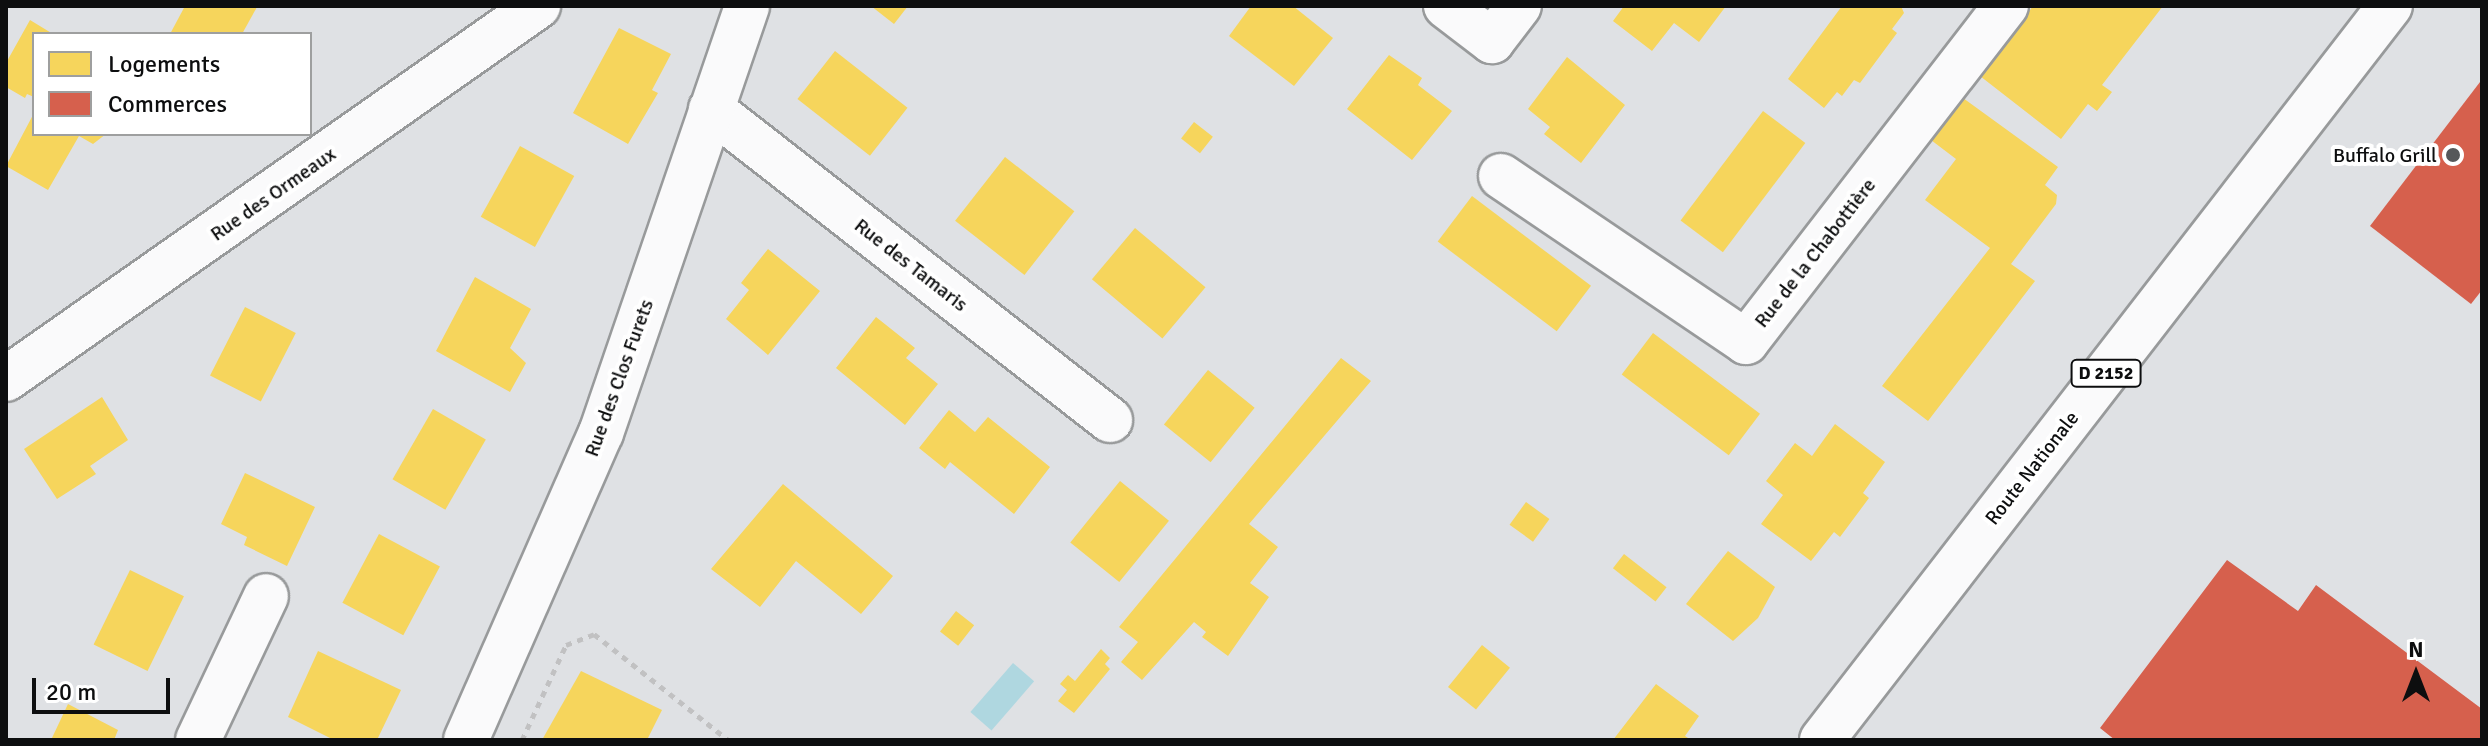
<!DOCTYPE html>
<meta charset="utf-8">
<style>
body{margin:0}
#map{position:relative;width:2488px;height:746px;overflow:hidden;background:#dfe1e4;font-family:Signika,sans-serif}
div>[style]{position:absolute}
.water>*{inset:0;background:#afd7e0;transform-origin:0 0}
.homes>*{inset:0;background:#f6d55c;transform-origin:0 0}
.shops>*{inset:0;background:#d6604d}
.path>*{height:5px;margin-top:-2.5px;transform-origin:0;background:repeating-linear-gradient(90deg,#c1c1c2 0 6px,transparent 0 12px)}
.roads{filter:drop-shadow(2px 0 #989a9b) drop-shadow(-2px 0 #989a9b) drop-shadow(0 2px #989a9b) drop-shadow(0 -2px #989a9b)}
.minor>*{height:44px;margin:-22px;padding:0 22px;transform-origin:22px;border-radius:22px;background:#fafafb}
.primary>*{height:44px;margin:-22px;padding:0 22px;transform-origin:22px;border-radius:22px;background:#fafafb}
.dots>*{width:22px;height:22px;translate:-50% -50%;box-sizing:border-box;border:4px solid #fff;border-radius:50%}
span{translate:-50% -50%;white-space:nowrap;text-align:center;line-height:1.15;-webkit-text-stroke:8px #fff;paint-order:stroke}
.shield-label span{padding:2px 6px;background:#fff;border:2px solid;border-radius:6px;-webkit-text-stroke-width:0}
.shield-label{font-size:18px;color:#0d0e0f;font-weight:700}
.poi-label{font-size:20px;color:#0d0e0f}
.right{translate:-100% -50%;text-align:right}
.street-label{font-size:20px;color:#0d0e0f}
.frame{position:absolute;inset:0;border:8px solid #0d0e0f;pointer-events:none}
.legend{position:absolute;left:32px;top:32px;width:280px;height:104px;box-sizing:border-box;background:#fff;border:2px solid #9e9f9f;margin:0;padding:10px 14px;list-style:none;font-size:24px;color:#0d0e0f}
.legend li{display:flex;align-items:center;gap:16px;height:40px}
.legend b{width:40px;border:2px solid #9e9f9f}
.north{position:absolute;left:2376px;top:634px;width:80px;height:80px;-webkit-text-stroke:6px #fff;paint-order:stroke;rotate:0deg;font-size:22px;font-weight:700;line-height:32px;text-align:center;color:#0d0e0f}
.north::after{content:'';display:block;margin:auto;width:28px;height:36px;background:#0d0e0f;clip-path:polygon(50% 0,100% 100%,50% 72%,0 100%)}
.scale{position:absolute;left:32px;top:678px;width:138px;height:36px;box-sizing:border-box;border:4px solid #0d0e0f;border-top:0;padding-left:10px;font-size:24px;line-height:28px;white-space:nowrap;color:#0d0e0f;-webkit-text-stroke:6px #fff;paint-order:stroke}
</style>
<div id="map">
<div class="water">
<i style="left:1013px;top:663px;width:28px;height:65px;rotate:41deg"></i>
</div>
<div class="homes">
<i style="clip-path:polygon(185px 6px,254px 6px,257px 7px,242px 34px,170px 34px)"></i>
<i style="clip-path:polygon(871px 6px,908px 6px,894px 24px)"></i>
<i style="clip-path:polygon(1251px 6px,1293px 6px,1333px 38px,1294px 86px,1229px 36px)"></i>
<i style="clip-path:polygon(1624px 6px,1726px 6px,1699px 42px,1674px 23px,1652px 51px,1613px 21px)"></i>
<i style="clip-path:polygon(1842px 6px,1901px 6px,1904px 13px,1892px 29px,1897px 33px,1860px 83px,1854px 80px,1842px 96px,1837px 92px,1824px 108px,1788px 79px)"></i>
<i style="clip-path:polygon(2033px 6px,2163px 6px,2102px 85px,2112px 92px,2097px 111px,2088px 104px,2061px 139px,1980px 76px)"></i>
<i style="clip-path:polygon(30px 20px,53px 34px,34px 34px,34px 97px,27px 94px,25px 98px,6px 87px,6px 63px)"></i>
<i style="clip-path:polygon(619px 28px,671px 54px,652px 90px,658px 93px,628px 144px,573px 113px)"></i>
<i style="left:835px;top:51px;width:92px;height:61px;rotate:38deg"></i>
<i style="clip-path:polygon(1389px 55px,1422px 78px,1418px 85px,1452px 111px,1412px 160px,1347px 109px)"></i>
<i style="clip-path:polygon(1567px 57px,1625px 105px,1581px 163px,1544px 134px,1550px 127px,1528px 109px)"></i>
<i style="clip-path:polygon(1963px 98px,2058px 167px,2045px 185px,2057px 195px,2056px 204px,2011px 264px,2035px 281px,1928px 421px,1882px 386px,1990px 248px,1925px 200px,1956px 159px,1931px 140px)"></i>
<i style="left:1763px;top:111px;width:53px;height:137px;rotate:37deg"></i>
<i style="clip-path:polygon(34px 113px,34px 134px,106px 134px,93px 144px,79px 136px,48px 190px,6px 166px)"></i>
<i style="left:1194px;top:122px;width:24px;height:21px;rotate:38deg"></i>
<i style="left:520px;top:146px;width:62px;height:81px;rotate:29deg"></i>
<i style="left:1005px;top:157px;width:88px;height:81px;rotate:38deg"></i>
<i style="left:1472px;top:196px;width:149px;height:57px;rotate:37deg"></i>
<i style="left:1135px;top:228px;width:92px;height:67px;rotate:40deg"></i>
<i style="clip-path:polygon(768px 249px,820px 291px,768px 355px,726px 319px,749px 290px,741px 283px)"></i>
<i style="clip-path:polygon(475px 277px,531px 309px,510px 348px,526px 363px,510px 392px,436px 351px)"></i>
<i style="left:245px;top:307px;width:57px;height:77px;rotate:27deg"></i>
<i style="clip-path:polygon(876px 317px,915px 348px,906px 358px,938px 384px,905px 425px,836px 368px)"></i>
<i style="left:1653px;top:333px;width:134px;height:52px;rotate:37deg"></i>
<i style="clip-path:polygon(1341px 358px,1371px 381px,1249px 524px,1278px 547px,1250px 583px,1269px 597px,1228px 656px,1202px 637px,1206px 632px,1194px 622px,1142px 680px,1121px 662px,1138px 642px,1119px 627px)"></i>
<i style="left:1208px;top:370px;width:60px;height:70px;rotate:39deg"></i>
<i style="clip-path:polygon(102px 397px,128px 440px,90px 466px,96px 474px,57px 499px,24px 449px)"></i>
<i style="left:433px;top:409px;width:61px;height:81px;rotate:30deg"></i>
<i style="clip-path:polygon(949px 410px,975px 432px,988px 417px,1050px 467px,1014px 514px,950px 462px,945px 469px,919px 448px)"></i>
<i style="clip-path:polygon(1835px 424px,1885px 462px,1863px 493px,1869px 498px,1840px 537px,1834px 532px,1811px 561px,1761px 524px,1783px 495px,1766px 481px,1795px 443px,1812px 456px)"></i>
<i style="clip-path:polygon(245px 473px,315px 507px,287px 566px,244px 545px,247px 537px,221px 524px)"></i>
<i style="left:1120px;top:481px;width:63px;height:79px;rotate:39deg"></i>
<i style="clip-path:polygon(783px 484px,893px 576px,861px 614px,796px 561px,760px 607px,711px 569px)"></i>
<i style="left:1526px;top:502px;width:29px;height:28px;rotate:36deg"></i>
<i style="left:379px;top:534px;width:69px;height:78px;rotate:28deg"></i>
<i style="clip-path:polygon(1728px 551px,1775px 587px,1758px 618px,1733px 641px,1686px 604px)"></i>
<i style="left:1624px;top:554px;width:54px;height:18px;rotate:38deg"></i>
<i style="left:130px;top:570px;width:60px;height:83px;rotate:26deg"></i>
<i style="left:956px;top:611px;width:23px;height:26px;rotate:38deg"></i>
<i style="left:1482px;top:645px;width:36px;height:54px;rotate:39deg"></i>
<i style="clip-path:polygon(1101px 649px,1110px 658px,1105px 664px,1110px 669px,1074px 713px,1058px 701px,1067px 690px,1060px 684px,1068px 675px,1075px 681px)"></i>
<i style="clip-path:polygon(318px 651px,401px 690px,377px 740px,334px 740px,288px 717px)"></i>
<i style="clip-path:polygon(581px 671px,662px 710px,647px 740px,542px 740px)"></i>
<i style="clip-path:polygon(1656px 684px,1699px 716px,1685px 736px,1691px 740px,1613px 740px)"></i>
<i style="clip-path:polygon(68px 704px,118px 730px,114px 740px,51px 740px)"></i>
</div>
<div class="shops">
<i style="clip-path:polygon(2480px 82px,2482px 290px,2471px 304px,2370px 226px)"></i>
<i style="clip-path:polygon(2227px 560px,2298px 611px,2316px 585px,2482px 709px,2482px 740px,2115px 740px,2100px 728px)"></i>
</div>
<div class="path">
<i style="left:522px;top:740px;width:105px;rotate:-65.1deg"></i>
<i style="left:566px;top:645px;width:30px;rotate:-21deg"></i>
<i style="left:594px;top:634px;width:171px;rotate:38.3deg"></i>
</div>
<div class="roads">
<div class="minor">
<i style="left:1446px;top:6px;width:58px;rotate:37.3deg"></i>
<i style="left:1492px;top:41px;width:44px;rotate:-52.4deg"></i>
<i style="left:711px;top:109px;width:506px;rotate:37.93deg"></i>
<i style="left:1501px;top:176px;width:296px;rotate:34.1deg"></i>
<i style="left:1746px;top:342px;width:425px;rotate:-52.3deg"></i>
<i style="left:6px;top:379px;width:650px;rotate:-35.04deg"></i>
<i style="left:198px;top:740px;width:159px;rotate:-64.7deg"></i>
<i style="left:466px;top:740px;width:335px;rotate:-66.3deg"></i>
<i style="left:601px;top:433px;width:451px;rotate:-71.1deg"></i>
</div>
<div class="primary">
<i style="left:1822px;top:740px;width:928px;rotate:-52.27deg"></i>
</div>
</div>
<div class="dots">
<i style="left:2453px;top:155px;background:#56585a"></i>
</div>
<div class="shield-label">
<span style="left:2106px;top:373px">D 2152</span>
</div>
<div class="poi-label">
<span class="right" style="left:2437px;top:155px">Buffalo Grill</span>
</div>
<div class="street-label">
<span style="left:273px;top:194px;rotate:-35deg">Rue des Ormeaux</span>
<span style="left:1815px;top:253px;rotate:-52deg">Rue de la Chabottière</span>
<span style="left:911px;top:265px;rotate:38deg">Rue des Tamaris</span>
<span style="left:619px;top:378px;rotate:-70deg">Rue des Clos Furets</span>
<span style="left:2032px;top:468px;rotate:-52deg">Route Nationale</span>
</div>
<div class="frame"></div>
<ul class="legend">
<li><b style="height:22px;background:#f6d55c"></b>Logements</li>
<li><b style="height:22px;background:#d6604d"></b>Commerces</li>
</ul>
<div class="north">N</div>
<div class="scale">20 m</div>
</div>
